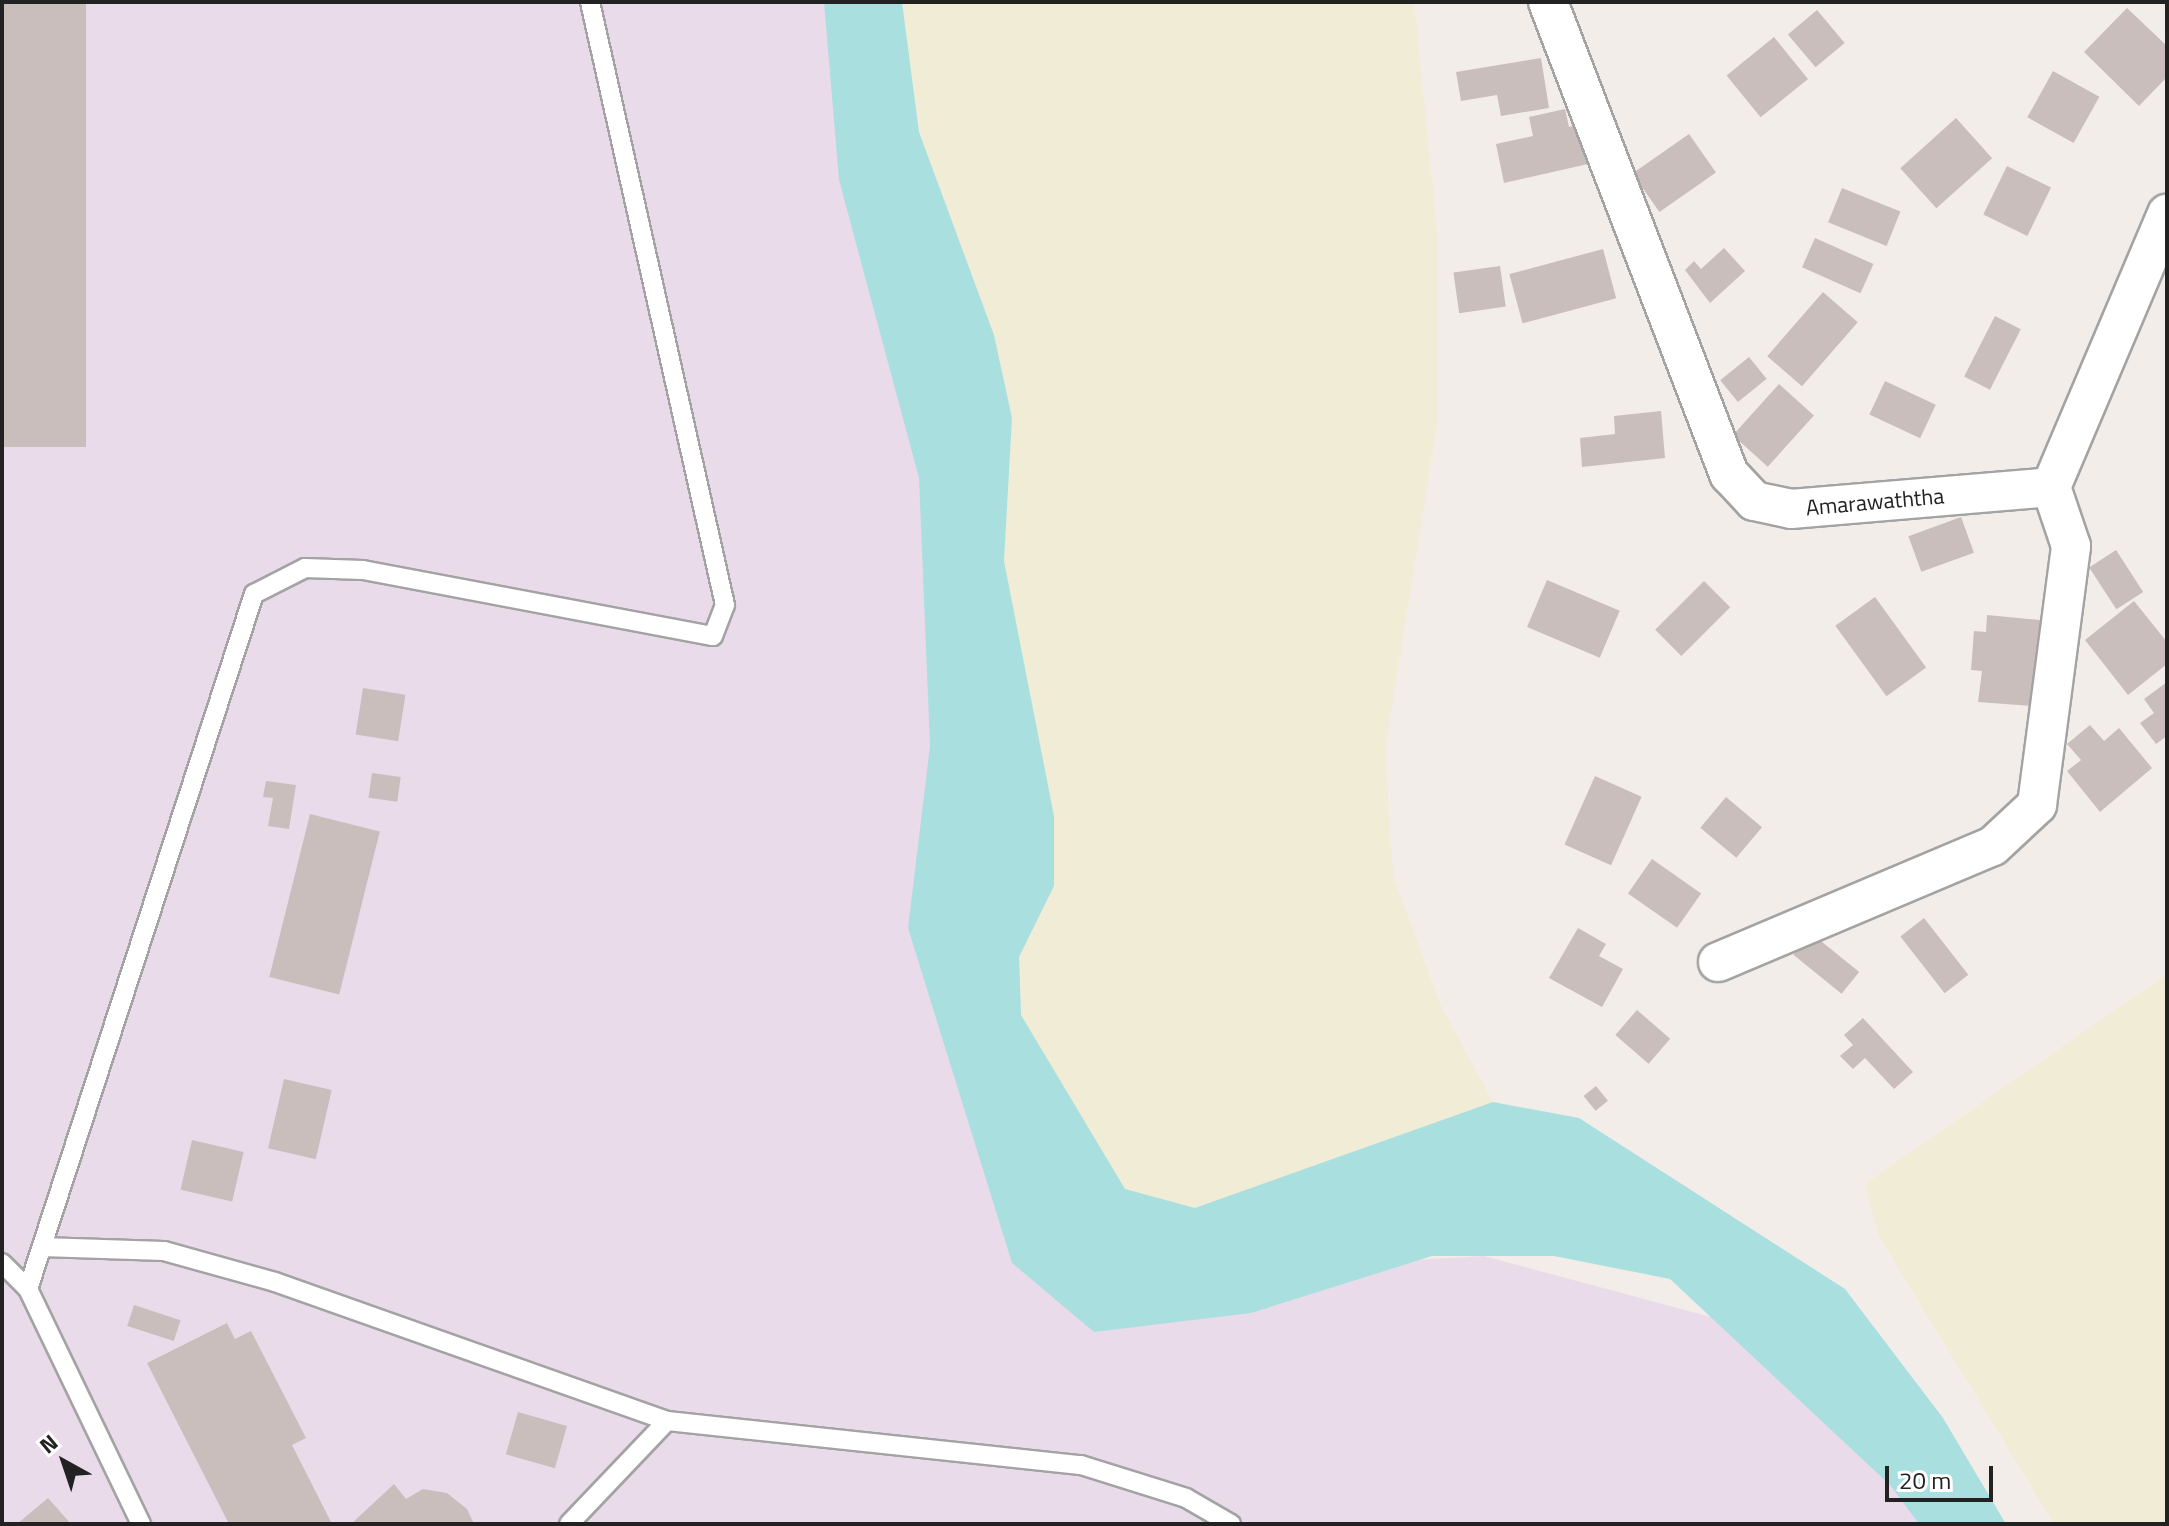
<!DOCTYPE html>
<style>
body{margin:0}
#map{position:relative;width:2169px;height:1526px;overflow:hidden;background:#f2ede9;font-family:"Titillium Web",sans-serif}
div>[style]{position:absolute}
.industrial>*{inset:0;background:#eadbeb}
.farmland>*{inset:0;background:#f0ecd5}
.water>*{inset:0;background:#aadfdf}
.building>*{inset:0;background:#cabebc;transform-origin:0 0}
.roads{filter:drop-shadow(2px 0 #a3a3a3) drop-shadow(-2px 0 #a3a3a3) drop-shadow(0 2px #a3a3a3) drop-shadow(0 -2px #a3a3a3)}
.lane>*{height:18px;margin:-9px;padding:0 9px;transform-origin:9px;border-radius:9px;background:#fff}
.street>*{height:38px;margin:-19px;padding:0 19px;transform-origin:19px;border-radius:19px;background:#fff}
span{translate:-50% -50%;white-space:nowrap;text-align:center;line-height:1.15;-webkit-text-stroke:7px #fff;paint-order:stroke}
.street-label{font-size:22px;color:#222}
.frame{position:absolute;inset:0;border:4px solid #222;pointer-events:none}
.north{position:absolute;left:24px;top:1422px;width:80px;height:80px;-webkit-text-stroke:6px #fff;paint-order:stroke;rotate:320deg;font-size:22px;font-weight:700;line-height:32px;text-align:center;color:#222}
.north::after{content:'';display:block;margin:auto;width:28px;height:36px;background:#222;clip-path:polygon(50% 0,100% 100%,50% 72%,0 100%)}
.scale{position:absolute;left:1885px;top:1466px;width:108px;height:36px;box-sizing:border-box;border:4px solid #222;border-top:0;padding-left:10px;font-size:24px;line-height:28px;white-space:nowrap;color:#222;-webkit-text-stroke:6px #fff;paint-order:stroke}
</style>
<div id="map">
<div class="industrial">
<i style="clip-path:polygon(2px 2px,866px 2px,1083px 1279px,1484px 1256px,1804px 1342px,1930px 1524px,2px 1524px)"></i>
</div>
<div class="farmland">
<i style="clip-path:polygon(902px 2px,1414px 2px,1438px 243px,1438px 418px,1385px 750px,1393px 875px,1441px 1006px,1493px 1102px,1195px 1208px,1125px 1190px,1021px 1016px,1019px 957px,1054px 886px,1004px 561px,1012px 418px,994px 335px,919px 132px)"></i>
<i style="clip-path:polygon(2167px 974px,2167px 1524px,2054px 1524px,1879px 1236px,1865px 1184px)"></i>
</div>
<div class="water">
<i style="clip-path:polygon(824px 2px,902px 2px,919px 132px,994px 335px,1012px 418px,1004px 561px,1054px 816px,1054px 886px,1019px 957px,1021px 1015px,1125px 1189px,1195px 1208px,1493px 1102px,1579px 1118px,1845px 1289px,1943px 1418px,2006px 1524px,1919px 1524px,1890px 1485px,1670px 1279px,1554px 1256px,1432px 1256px,1251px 1313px,1094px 1332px,1012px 1263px,908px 928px,930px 746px,919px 478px,839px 180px)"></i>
</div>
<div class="building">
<i style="left:2px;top:2px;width:84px;height:445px"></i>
<i style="clip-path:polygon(2127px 8px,2167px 46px,2167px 77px,2139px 106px,2084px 52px)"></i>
<i style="left:1817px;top:10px;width:43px;height:38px;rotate:50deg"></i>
<i style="left:1774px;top:37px;width:54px;height:61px;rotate:51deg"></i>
<i style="clip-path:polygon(1541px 58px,1549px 108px,1501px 116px,1497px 95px,1461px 101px,1456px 72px)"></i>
<i style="left:2053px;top:71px;width:53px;height:53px;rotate:29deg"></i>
<i style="clip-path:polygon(1565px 109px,1569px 127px,1580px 124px,1588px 164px,1504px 183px,1496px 144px,1533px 136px,1529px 117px)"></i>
<i style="left:1956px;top:118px;width:54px;height:75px;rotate:48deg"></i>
<i style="left:1689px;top:134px;width:47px;height:69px;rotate:55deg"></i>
<i style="left:2007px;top:166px;width:49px;height:54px;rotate:26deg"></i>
<i style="left:1842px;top:188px;width:63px;height:37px;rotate:22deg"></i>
<i style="left:1815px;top:238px;width:64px;height:32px;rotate:24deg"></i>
<i style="clip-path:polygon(1724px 248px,1745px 271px,1710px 303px,1685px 270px,1694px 261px,1701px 269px)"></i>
<i style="left:1603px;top:249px;width:51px;height:97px;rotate:75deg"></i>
<i style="left:1500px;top:266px;width:41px;height:47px;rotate:82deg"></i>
<i style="left:1823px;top:292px;width:46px;height:85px;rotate:41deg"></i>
<i style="left:1995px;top:316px;width:29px;height:68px;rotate:27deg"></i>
<i style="left:1749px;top:357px;width:28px;height:37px;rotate:51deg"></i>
<i style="left:1885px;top:381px;width:56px;height:37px;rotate:25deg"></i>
<i style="left:1779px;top:384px;width:47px;height:69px;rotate:42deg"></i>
<i style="clip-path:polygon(1661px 411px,1665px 458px,1582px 467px,1580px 438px,1615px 434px,1614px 416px)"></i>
<i style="left:1961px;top:517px;width:38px;height:56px;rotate:70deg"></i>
<i style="left:2116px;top:550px;width:50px;height:32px;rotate:57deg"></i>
<i style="left:1547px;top:580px;width:79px;height:51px;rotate:23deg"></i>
<i style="left:1704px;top:581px;width:37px;height:69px;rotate:45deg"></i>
<i style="left:1875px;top:597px;width:87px;height:49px;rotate:54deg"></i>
<i style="clip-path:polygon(2134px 601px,2167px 642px,2167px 664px,2128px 695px,2085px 640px)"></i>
<i style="clip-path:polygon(1987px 615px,2040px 620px,2032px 706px,1978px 702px,1982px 671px,1971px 670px,1974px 631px,1986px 632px)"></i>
<i style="clip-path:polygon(2167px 682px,2167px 736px,2156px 744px,2140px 723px,2154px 713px,2144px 699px)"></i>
<i style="left:363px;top:688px;width:43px;height:47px;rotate:9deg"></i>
<i style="clip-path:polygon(2090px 725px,2104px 741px,2119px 728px,2152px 768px,2100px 812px,2067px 771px,2081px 760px,2067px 744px)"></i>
<i style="left:372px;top:773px;width:29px;height:25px;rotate:8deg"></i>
<i style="left:1595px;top:776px;width:51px;height:75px;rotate:24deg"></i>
<i style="clip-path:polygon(266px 781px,296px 785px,289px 829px,268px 826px,273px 798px,263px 797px)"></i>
<i style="left:1726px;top:797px;width:47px;height:40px;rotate:40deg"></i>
<i style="left:310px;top:814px;width:72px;height:168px;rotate:14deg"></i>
<i style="left:1652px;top:859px;width:60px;height:42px;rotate:35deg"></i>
<i style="left:1924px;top:918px;width:72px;height:30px;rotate:52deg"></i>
<i style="clip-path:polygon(1578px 928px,1606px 944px,1599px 956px,1623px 969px,1602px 1007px,1549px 978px)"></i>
<i style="left:1811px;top:933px;width:62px;height:28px;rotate:39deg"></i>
<i style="left:1637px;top:1010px;width:44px;height:33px;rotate:41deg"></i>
<i style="clip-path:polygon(1863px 1018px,1913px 1072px,1894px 1089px,1865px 1058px,1853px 1069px,1840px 1056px,1853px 1045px,1844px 1035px)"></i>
<i style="left:284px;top:1079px;width:49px;height:71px;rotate:13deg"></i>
<i style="left:1596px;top:1086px;width:19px;height:16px;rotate:51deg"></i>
<i style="left:192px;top:1140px;width:53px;height:51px;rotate:13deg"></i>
<i style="left:134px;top:1305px;width:49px;height:22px;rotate:18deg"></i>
<i style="clip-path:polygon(227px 1323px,235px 1339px,251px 1331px,306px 1438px,292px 1445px,332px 1524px,229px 1524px,147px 1363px)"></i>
<i style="left:518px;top:1412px;width:51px;height:44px;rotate:16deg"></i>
<i style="clip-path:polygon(394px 1484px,406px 1499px,423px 1489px,447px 1493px,467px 1509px,474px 1524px,351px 1524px)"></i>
<i style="clip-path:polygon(48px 1498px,71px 1524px,17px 1524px)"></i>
</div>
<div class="roads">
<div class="lane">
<i style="left:42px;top:1247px;width:122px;rotate:1.9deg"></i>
<i style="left:164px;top:1251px;width:115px;rotate:15.6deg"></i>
<i style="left:275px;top:1282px;width:416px;rotate:19.5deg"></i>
<i style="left:667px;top:1421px;width:416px;rotate:6.1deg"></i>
<i style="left:1081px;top:1465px;width:110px;rotate:17.4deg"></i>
<i style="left:1186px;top:1498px;width:52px;rotate:30deg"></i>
<i style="left:2px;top:1263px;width:37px;rotate:45deg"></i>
<i style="left:28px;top:1289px;width:261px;rotate:64.3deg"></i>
<i style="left:28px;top:1289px;width:731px;rotate:-71.99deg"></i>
<i style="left:254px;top:594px;width:57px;rotate:-27deg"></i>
<i style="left:305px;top:568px;width:58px;rotate:2deg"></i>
<i style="left:363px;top:570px;width:356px;rotate:10.7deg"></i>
<i style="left:713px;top:636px;width:33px;rotate:-69deg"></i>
<i style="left:725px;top:605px;width:618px;rotate:-102.62deg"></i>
<i style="left:569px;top:1524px;width:142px;rotate:-46.4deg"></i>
</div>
<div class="street">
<i style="left:1548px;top:2px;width:506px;rotate:69.02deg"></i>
<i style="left:1729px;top:474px;width:37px;rotate:47deg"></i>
<i style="left:1754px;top:501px;width:38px;rotate:12deg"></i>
<i style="left:1791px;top:509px;width:261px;rotate:-4.8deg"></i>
<i style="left:2051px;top:487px;width:297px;rotate:-67deg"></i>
<i style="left:1718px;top:962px;width:298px;rotate:-22.9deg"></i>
<i style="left:1993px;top:846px;width:60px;rotate:-43deg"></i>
<i style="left:2037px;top:805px;width:261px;rotate:-82.5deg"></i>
<i style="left:2071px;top:546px;width:62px;rotate:-108.7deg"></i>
</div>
</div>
<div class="street-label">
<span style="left:1875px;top:502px;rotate:-5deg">Amarawaththa</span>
</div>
<div class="frame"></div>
<div class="north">N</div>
<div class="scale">20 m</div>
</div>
